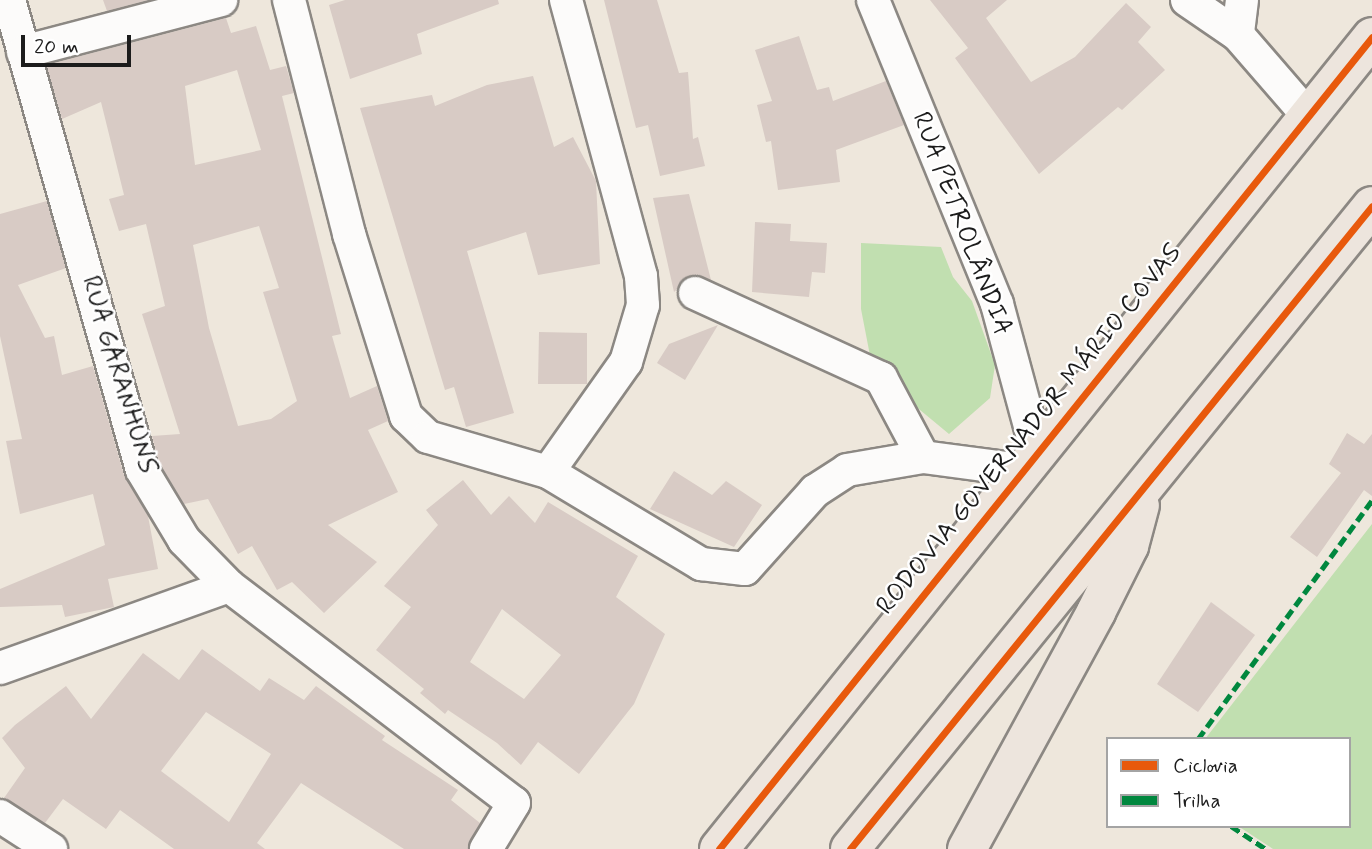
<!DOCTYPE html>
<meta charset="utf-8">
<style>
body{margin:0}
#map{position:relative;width:1372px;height:849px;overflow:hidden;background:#eee7dc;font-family:Mynerve,sans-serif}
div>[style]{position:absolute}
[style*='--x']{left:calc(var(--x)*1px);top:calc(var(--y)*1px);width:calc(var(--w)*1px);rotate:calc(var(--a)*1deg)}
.green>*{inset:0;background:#c1dfb0}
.building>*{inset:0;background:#d8cbc5}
.roads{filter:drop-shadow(2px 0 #8c8883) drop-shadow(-2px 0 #8c8883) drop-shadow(0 2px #8c8883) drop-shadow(0 -2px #8c8883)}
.street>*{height:32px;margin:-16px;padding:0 16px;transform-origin:16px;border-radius:16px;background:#fcfbfa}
.highway>*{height:38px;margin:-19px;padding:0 19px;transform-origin:19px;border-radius:19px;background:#ede5dd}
.quiet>*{height:5px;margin-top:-2.5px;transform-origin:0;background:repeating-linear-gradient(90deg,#00873e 0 10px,transparent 0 15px)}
.cycleway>*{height:7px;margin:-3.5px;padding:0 3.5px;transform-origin:3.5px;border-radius:3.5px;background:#e8590c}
span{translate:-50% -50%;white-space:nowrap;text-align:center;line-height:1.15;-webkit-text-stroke:5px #fff;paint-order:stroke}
.street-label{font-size:26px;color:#1c1c1c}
.legend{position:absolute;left:1106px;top:737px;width:245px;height:91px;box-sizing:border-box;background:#fff;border:2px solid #a4a4a4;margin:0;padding:9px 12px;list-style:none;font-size:21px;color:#1c1c1c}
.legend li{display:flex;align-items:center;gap:14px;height:35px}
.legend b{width:35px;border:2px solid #a4a4a4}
.scale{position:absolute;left:21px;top:35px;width:110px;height:32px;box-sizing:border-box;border:4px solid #1c1c1c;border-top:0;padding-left:9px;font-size:21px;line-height:24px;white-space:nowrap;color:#1c1c1c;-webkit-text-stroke:5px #fff;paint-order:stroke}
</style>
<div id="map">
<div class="green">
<div style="clip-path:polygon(861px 243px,941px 247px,953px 277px,972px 301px,995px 365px,990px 398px,949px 434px,873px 371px,861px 309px)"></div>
<div style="clip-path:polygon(1372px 524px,1372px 849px,1273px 849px,1238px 826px,1349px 826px,1349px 739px,1205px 739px)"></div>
</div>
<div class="building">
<div style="clip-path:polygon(103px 0,149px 0,107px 11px)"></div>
<div style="clip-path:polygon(345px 0,498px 0,499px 4px,417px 34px,422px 54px,350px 79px,329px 5px)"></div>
<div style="clip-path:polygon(604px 0,657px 0,679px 73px,688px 72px,693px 139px,698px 137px,705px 166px,660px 176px,648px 125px,636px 128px)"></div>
<div style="clip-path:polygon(930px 0,1007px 0,986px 18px,1031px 82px,1075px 57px,1126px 3px,1151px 27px,1138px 42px,1165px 70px,1122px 110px,1118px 107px,1039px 174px,955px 58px,968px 48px)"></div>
<div style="clip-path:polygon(evenodd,226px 18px,231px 33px,256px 26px,270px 70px,286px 66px,294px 93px,282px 96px,341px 334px,332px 336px,350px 398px,377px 386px,388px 421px,368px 430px,398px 492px,328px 525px,377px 562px,324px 613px,292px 582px,277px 590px,252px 546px,238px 554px,208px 499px,184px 504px,159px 463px,152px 436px,180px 434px,142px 314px,165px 306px,146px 224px,119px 231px,109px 199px,124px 195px,101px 102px,62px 119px,46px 65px,226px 18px,237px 70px,261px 150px,195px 165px,185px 86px,237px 70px,226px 18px,259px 226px,279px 288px,263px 292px,297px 401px,271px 419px,238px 426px,209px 328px,193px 245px,259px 226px)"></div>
<div style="clip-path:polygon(799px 36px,817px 90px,829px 87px,833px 101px,886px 81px,904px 125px,836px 150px,840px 182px,778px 190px,771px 141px,766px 142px,757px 105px,772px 101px,755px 50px)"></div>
<div style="clip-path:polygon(533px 76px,554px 147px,573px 137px,596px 181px,600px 264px,538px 275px,526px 232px,467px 251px,514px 413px,466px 427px,454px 387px,445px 390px,360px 108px,432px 95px,435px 106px,487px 85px)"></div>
<div style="clip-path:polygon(689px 194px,711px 280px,693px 275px,674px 292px,653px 198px)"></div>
<div style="clip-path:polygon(47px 201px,66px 268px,18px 285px,45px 338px,54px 336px,62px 375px,93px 366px,124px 475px,148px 516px,158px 569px,108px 579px,114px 607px,65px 617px,62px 605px,0 607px,0 589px,105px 545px,93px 494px,20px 514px,6px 441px,22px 439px,0 336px,0 214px)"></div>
<div style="clip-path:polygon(755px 222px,791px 224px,790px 241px,827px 243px,825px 273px,812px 272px,809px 297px,752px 292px)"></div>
<div style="clip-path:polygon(718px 325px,685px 380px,657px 363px,669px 344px)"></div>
<div style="clip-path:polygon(539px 332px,587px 333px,587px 384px,538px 384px)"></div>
<div style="clip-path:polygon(1347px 433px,1364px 444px,1372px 434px,1372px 496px,1364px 490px,1317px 557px,1290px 537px,1341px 473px,1329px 464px)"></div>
<div style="clip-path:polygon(674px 471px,712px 495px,726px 481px,762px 505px,734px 547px,650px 509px)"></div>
<div style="clip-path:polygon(evenodd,463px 480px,491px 515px,509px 496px,535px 523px,548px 502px,638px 556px,616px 597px,665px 634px,634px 704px,579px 774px,538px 742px,521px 765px,497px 743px,448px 710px,445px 714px,420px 693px,424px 689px,376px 650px,411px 607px,384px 586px,438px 525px,426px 510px,463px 480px,502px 609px,561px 655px,524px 699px,470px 662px,502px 609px)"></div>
<div style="clip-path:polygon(1211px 602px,1255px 635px,1198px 712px,1157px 684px)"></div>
<div style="clip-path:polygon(evenodd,202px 649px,260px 691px,269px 678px,304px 700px,316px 686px,385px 736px,382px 740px,458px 790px,451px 800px,480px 823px,468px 849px,404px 849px,301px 783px,257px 843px,265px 849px,174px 849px,120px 810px,106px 829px,63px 799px,45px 823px,4px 798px,25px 768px,2px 738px,15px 725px,66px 686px,91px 719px,143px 653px,179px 680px,202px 649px,206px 712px,271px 754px,229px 822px,161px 771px,206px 712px)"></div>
</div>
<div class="roads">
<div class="street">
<div style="--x:9;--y:0;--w:488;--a:74.2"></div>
<div style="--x:142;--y:470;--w:82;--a:59"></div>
<div style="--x:184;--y:540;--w:64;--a:45.6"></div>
<div style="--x:229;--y:586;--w:358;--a:37.3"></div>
<div style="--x:514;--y:803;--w:54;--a:121.3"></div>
<div style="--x:289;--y:0;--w:242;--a:75.6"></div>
<div style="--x:349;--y:234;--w:191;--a:72.6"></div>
<div style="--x:406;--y:416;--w:30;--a:44"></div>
<div style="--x:428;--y:437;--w:125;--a:16.3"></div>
<div style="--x:548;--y:472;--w:179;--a:31"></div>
<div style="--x:701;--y:564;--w:44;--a:6.5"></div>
<div style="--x:745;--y:569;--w:105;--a:-48.1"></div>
<div style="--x:815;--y:491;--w:38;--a:-33"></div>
<div style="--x:847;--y:470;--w:77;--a:-9.7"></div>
<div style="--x:923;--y:457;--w:100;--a:7.5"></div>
<div style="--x:873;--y:0;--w:328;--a:67.8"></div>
<div style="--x:997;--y:304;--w:153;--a:74.9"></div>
<div style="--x:1187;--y:0;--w:62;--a:34.5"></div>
<div style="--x:1242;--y:0;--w:35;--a:97"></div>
<div style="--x:1238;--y:35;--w:108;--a:49.1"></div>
<div style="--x:23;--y:52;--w:205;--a:-14.7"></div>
<div style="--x:695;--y:293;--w:205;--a:24.6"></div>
<div style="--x:881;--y:378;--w:89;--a:62"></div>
<div style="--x:548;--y:472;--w:135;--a:-54.7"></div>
<div style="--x:626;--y:362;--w:59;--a:-73.4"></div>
<div style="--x:643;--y:305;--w:29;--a:-94"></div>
<div style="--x:641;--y:276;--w:286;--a:-105.2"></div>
<div style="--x:0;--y:668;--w:243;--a:-19.7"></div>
<div style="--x:0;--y:816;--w:61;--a:32.9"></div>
</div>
<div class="highway">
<div style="--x:719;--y:849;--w:1042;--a:-51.19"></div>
<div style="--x:850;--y:849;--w:828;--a:-50.93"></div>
<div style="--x:967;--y:849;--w:270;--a:-61.4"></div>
<div style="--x:1096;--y:612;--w:74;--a:-63.4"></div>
<div style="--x:1129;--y:546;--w:42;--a:-75"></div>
</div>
</div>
<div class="quiet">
<div style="--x:1198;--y:739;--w:296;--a:-53.9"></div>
<div style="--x:1231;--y:826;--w:42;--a:33.3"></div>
</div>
<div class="cycleway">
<div style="--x:719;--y:849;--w:1042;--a:-51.19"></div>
<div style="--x:850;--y:849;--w:828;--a:-50.93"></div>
</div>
<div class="street-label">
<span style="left:961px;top:224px;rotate:69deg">RUA PETROLÂNDIA</span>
<span style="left:118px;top:375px;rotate:73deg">RUA GARANHUNS</span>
<span style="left:1030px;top:430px;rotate:-51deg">RODOVIA GOVERNADOR MÁRIO COVAS</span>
</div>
<ul class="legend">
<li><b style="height:9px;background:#e8590c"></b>Ciclovia</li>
<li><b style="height:9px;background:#00873e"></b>Trilha</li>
</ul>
<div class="scale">20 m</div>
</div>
